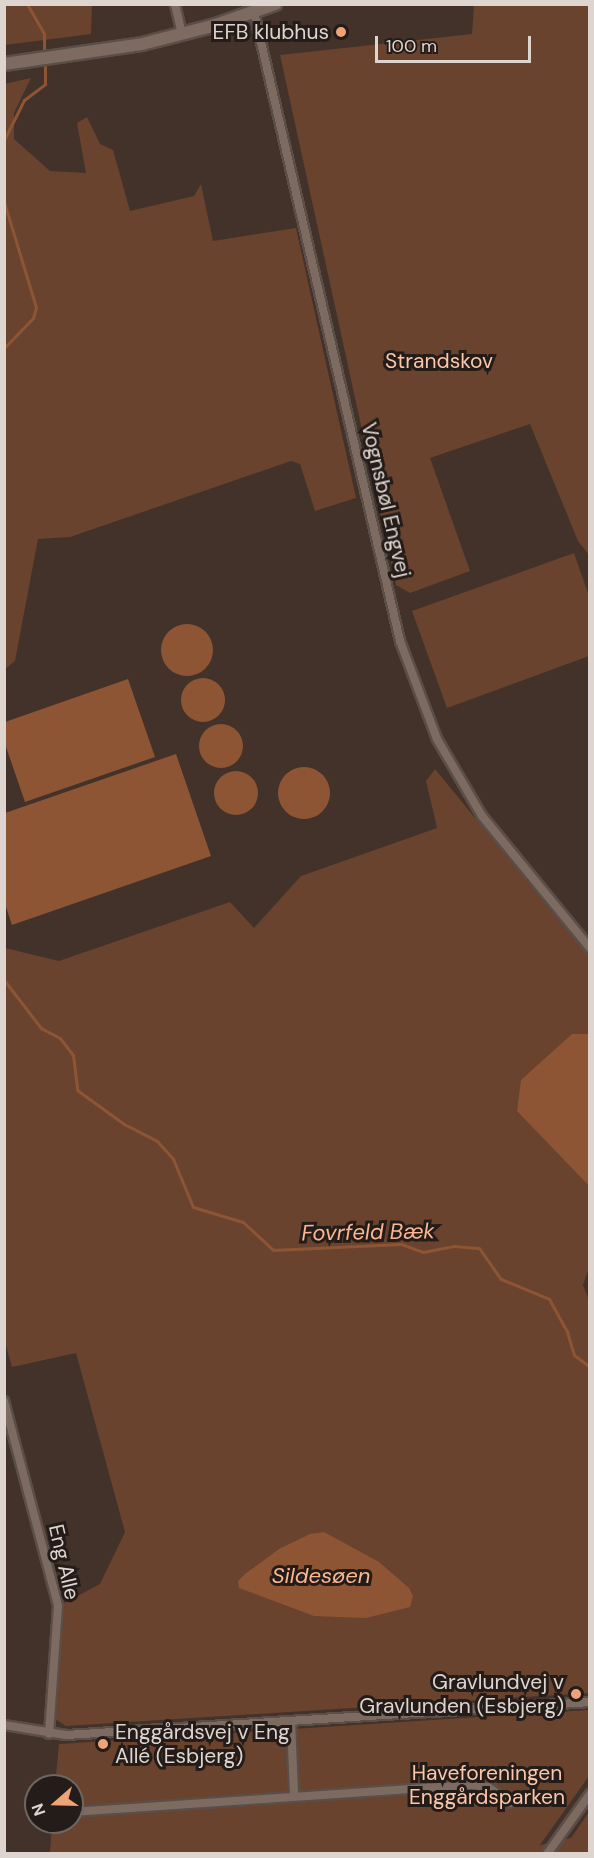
<!DOCTYPE html>
<meta charset="utf-8">
<style>
body{margin:0}
#map{position:relative;width:594px;height:1858px;overflow:hidden;background:#42322a;font-family:"DM Sans",sans-serif}
div>[style]{position:absolute}
[style*='--x']{left:calc(var(--x)*1px);top:calc(var(--y)*1px);width:calc(var(--w)*1px);rotate:calc(var(--a)*1deg)}
.green>*{inset:0;background:#69432e}
.water>*{inset:0;background:#8e5534}
.round{border-radius:50%}
.stream>*{height:3px;margin:-1.5px;padding:0 1.5px;transform-origin:1.5px;border-radius:1.5px;background:#8e5534}
.roads{filter:drop-shadow(2px 0 #5b4e47) drop-shadow(-2px 0 #5b4e47) drop-shadow(0 2px #5b4e47) drop-shadow(0 -2px #5b4e47)}
.street>*{height:8px;margin:-4px;padding:0 4px;transform-origin:4px;border-radius:4px;background:#7d6b62}
.secondary>*{height:12px;margin:-6px;padding:0 6px;transform-origin:6px;border-radius:6px;background:#7d6b62}
.dots>*{width:16px;height:16px;translate:-50% -50%;box-sizing:border-box;border:3px solid #231c18;border-radius:50%}
span{translate:-50% -50%;white-space:nowrap;text-align:center;line-height:1.15;-webkit-text-stroke:6px #231c18;paint-order:stroke}
.poi-label{font-size:21px;color:#dfd5d0}
.right{translate:-100% -50%;text-align:right}
.left{translate:0 -50%;text-align:left}
.park-label{font-size:21px;color:#fbc6aa}
.street-label{font-size:21px;color:#dfd5d0}
.water-label{font-size:22px;color:#fcb691;font-style:italic}
.frame{position:absolute;inset:0;border:6px solid #dfd5d0;pointer-events:none}
.north{position:absolute;left:24px;top:1774px;width:60px;height:60px;box-sizing:border-box;background:#231c18;border:2px solid #6e6662;border-radius:50%;rotate:250deg;font-size:16px;font-weight:700;line-height:24px;text-align:center;color:#dfd5d0}
.north::after{content:'';display:block;margin:auto;width:21px;height:27px;background:#f0a278;clip-path:polygon(50% 0,100% 100%,50% 72%,0 100%)}
.scale{position:absolute;left:375px;top:36px;width:156px;height:27px;box-sizing:border-box;border:3px solid #dfd5d0;border-top:0;padding-left:8px;font-size:18px;line-height:21px;white-space:nowrap;color:#dfd5d0;-webkit-text-stroke:4px #231c18;paint-order:stroke}
</style>
<div id="map">
<div class="green">
<div style="clip-path:polygon(4px 5px,92px 5px,91px 34px,5px 45px)"></div>
<div style="clip-path:polygon(474px 5px,589px 5px,589px 555px,578px 541px,530px 424px,430px 458px,470px 571px,410px 593px,396px 585px,280px 55px,472px 34px)"></div>
<div style="clip-path:polygon(31px 78px,14px 113px,14px 139px,50px 171px,86px 173px,77px 123px,87px 117px,100px 144px,113px 150px,130px 211px,194px 196px,201px 184px,213px 241px,296px 228px,356px 498px,315px 511px,300px 464px,291px 461px,70px 537px,38px 539px,15px 661px,5px 669px,4px 84px)"></div>
<div style="clip-path:polygon(574px 553px,589px 596px,589px 656px,447px 708px,412px 611px)"></div>
<div style="clip-path:polygon(435px 769px,574px 939px,589px 953px,589px 1034px,572px 1034px,517px 1110px,589px 1186px,589px 1268px,583px 1285px,590px 1303px,589px 1693px,66px 1726px,55px 1719px,64px 1603px,100px 1584px,125px 1532px,76px 1353px,12px 1367px,5px 1342px,5px 948px,59px 961px,230px 902px,254px 928px,301px 876px,437px 828px,426px 781px)"></div>
<div style="clip-path:polygon(589px 1710px,589px 1776px,540px 1845px,571px 1838px,589px 1812px,589px 1853px,50px 1854px,52px 1822px,72px 1822px,72px 1786px,55px 1786px,59px 1744px)"></div>
</div>
<div class="water">
<div class="round" style="left:161px;top:624px;width:52px;height:52px"></div>
<div class="round" style="left:181px;top:678px;width:44px;height:44px"></div>
<div style="clip-path:polygon(128px 679px,155px 757px,25px 802px,5px 744px,5px 722px)"></div>
<div class="round" style="left:199px;top:724px;width:44px;height:44px"></div>
<div style="clip-path:polygon(176px 754px,211px 856px,12px 925px,5px 904px,5px 813px)"></div>
<div class="round" style="left:278px;top:767px;width:52px;height:52px"></div>
<div class="round" style="left:214px;top:771px;width:44px;height:44px"></div>
<div style="clip-path:polygon(572px 1034px,589px 1034px,589px 1186px,517px 1111px,521px 1080px)"></div>
<div style="clip-path:polygon(324px 1532px,379px 1562px,409px 1588px,413px 1596px,410px 1607px,366px 1618px,314px 1616px,239px 1588px,238px 1581px,245px 1574px,279px 1549px,310px 1534px)"></div>
</div>
<div class="stream">
<div style="--x:27;--y:4;--w:34;--a:60"></div>
<div style="--x:44;--y:34;--w:21;--a:90"></div>
<div style="--x:4;--y:140;--w:45;--a:-63.4"></div>
<div style="--x:24;--y:100;--w:26;--a:-37"></div>
<div style="--x:45;--y:84;--w:23;--a:-90"></div>
<div style="--x:4;--y:202;--w:110;--a:73.1"></div>
<div style="--x:36;--y:307;--w:11;--a:105"></div>
<div style="--x:33;--y:318;--w:42;--a:134"></div>
<div style="--x:4;--y:541;--w:24;--a:90"></div>
<div style="--x:4;--y:980;--w:61;--a:52.4"></div>
<div style="--x:41;--y:1028;--w:21;--a:28"></div>
<div style="--x:60;--y:1038;--w:21;--a:53"></div>
<div style="--x:73;--y:1055;--w:35;--a:83"></div>
<div style="--x:77;--y:1090;--w:58;--a:35.9"></div>
<div style="--x:124;--y:1124;--w:37;--a:27"></div>
<div style="--x:157;--y:1141;--w:24;--a:48"></div>
<div style="--x:173;--y:1159;--w:52;--a:67.4"></div>
<div style="--x:193;--y:1207;--w:52;--a:16.7"></div>
<div style="--x:243;--y:1222;--w:41;--a:43"></div>
<div style="--x:273;--y:1250;--w:128;--a:-2.7"></div>
<div style="--x:401;--y:1244;--w:23;--a:20"></div>
<div style="--x:423;--y:1252;--w:32;--a:-11"></div>
<div style="--x:454;--y:1246;--w:25;--a:5"></div>
<div style="--x:479;--y:1248;--w:38;--a:55"></div>
<div style="--x:501;--y:1279;--w:52;--a:22.6"></div>
<div style="--x:549;--y:1299;--w:38;--a:61"></div>
<div style="--x:567;--y:1332;--w:24;--a:73"></div>
<div style="--x:574;--y:1355;--w:20;--a:37"></div>
</div>
<div class="roads">
<div class="street">
<div style="--x:175;--y:4;--w:31;--a:77"></div>
<div style="--x:254;--y:12;--w:646;--a:76.93"></div>
<div style="--x:400;--y:641;--w:105;--a:69.3"></div>
<div style="--x:437;--y:739;--w:89;--a:59.7"></div>
<div style="--x:482;--y:816;--w:171;--a:50.7"></div>
<div style="--x:4;--y:1401;--w:212;--a:75.2"></div>
<div style="--x:58;--y:1606;--w:128;--a:94"></div>
<div style="--x:291;--y:1722;--w:73;--a:87.6"></div>
<div style="--x:4;--y:1725;--w:63;--a:9.2"></div>
<div style="--x:66;--y:1735;--w:525;--a:-3.6"></div>
<div style="--x:72;--y:1812;--w:402;--a:-3.9"></div>
<div style="--x:473;--y:1785;--w:15;--a:8"></div>
<div style="--x:488;--y:1787;--w:27;--a:36"></div>
<div style="--x:547;--y:1854;--w:74;--a:-54.4"></div>
</div>
<div class="secondary">
<div style="--x:4;--y:64;--w:139;--a:-8.2"></div>
<div style="--x:142;--y:44;--w:76;--a:-14.4"></div>
<div style="--x:216;--y:25;--w:63;--a:-19.6"></div>
</div>
</div>
<div class="dots">
<div style="left:341px;top:32px;background:#f0a278"></div>
<div style="left:576px;top:1694px;background:#f0a278"></div>
<div style="left:103px;top:1744px;background:#f0a278"></div>
</div>
<div class="poi-label">
<span class="right" style="left:329px;top:32px">EFB klubhus</span>
<span class="right" style="left:564px;top:1694px">Gravlundvej v<br>Gravlunden (Esbjerg)</span>
<span class="left" style="left:115px;top:1744px">Enggårdsvej v Eng<br>Allé (Esbjerg)</span>
</div>
<div class="park-label">
<span style="left:439px;top:361px">Strandskov</span>
<span style="left:487px;top:1785px">Haveforeningen<br>Enggårdsparken</span>
</div>
<div class="street-label">
<span style="left:386px;top:500px;rotate:77deg">Vognsbøl Engvej</span>
<span style="left:64px;top:1562px;rotate:77deg">Eng Alle</span>
</div>
<div class="water-label">
<span style="left:368px;top:1232px;rotate:-1deg">Fovrfeld Bæk</span>
<span style="left:321px;top:1576px">Sildesøen</span>
</div>
<div class="frame"></div>
<div class="north">N</div>
<div class="scale">100 m</div>
</div>
